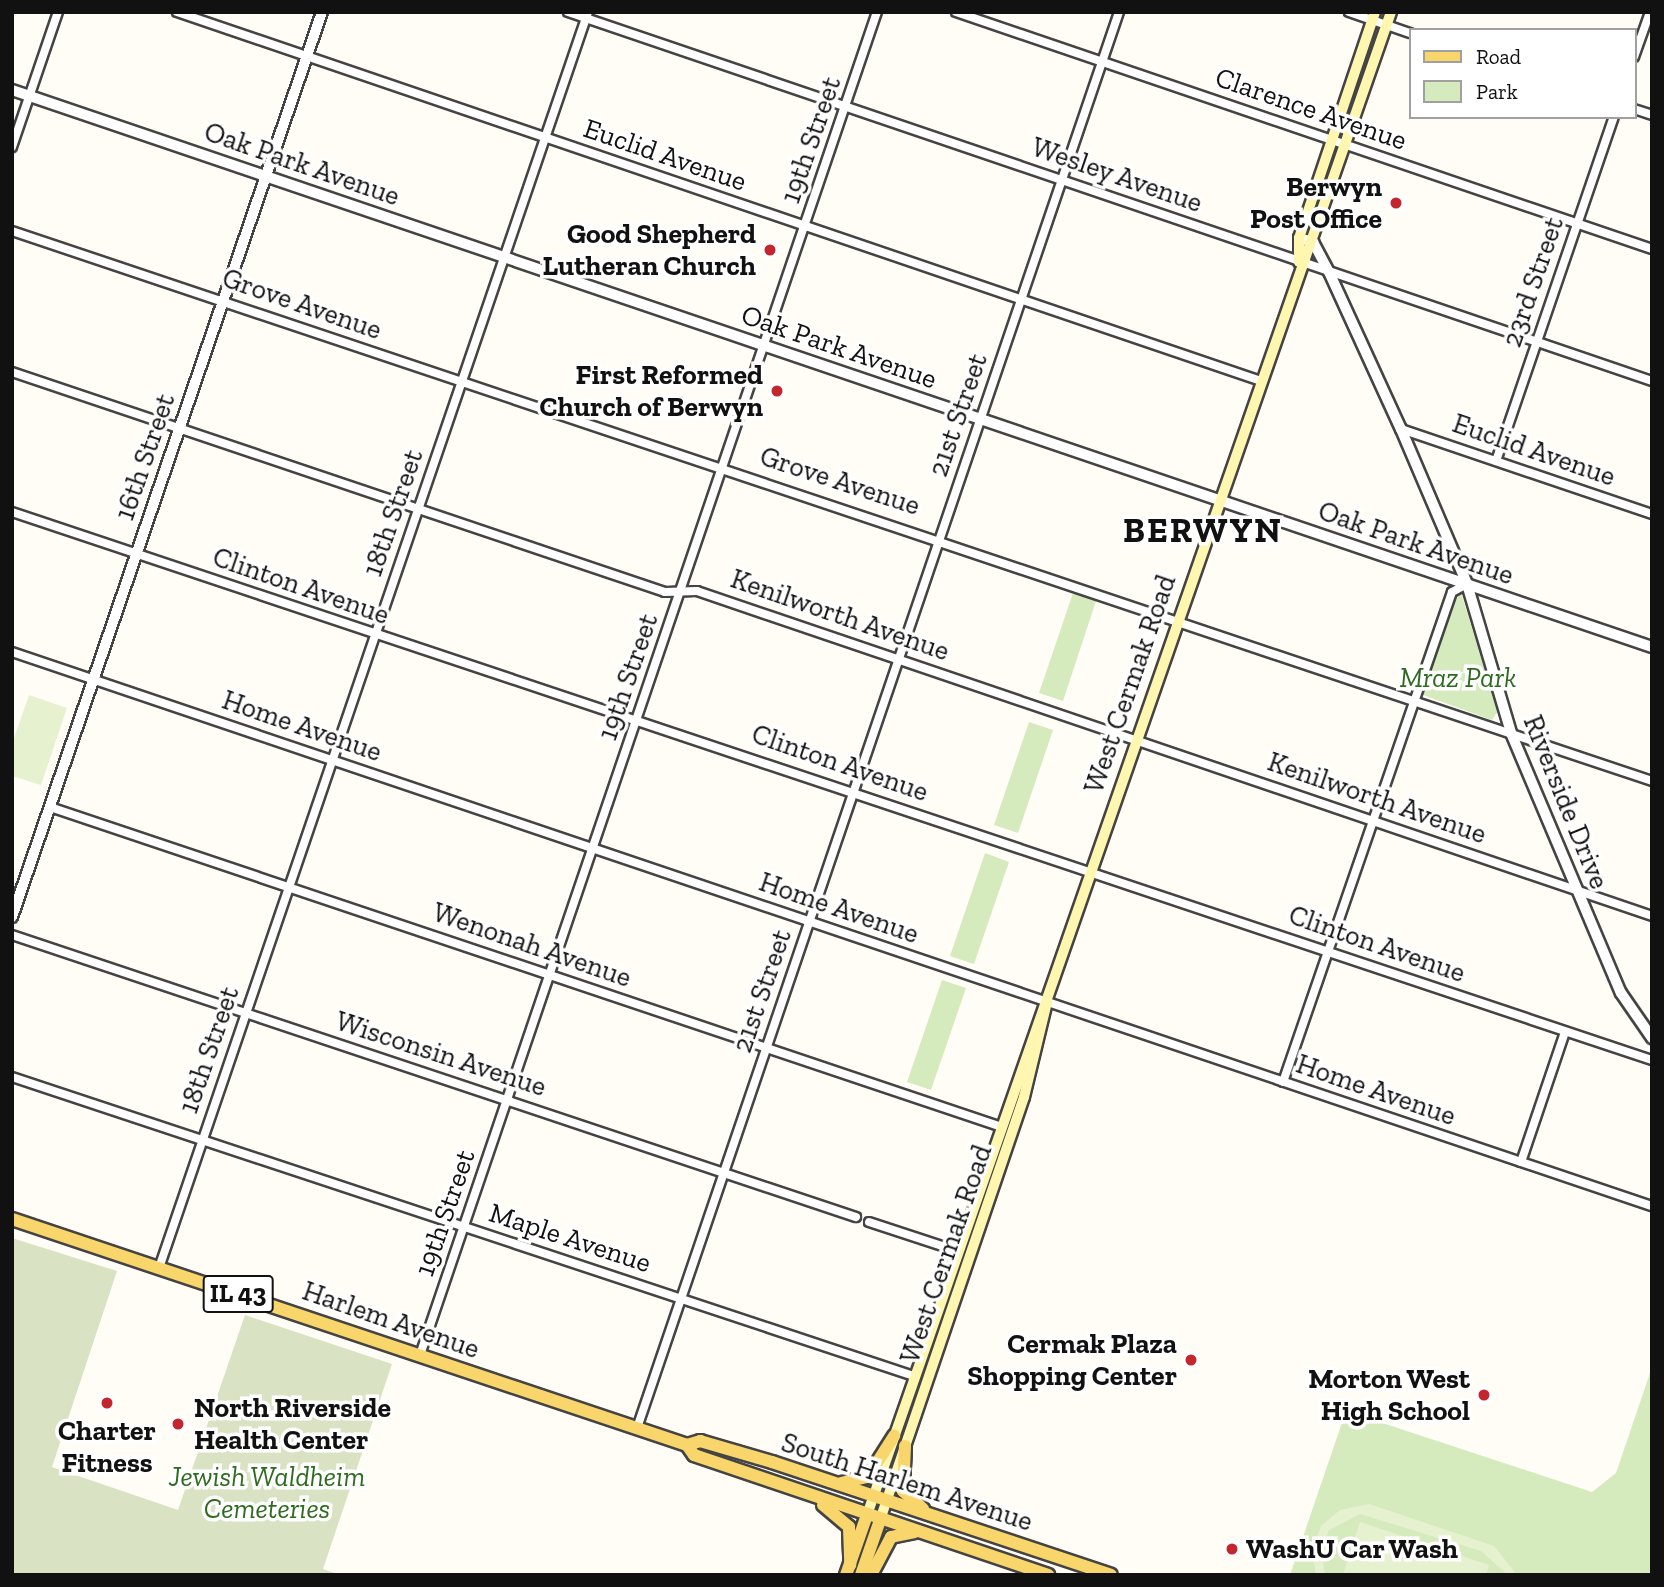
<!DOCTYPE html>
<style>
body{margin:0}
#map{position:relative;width:1664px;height:1587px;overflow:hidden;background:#fffdf5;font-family:"Zilla Slab",serif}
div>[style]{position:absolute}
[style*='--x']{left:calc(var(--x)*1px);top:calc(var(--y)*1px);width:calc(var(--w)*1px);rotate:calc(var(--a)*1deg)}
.green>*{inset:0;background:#d5ebbd}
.cemetery>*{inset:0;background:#d9e3c4}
.pitch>*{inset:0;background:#e6f2cf}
.roads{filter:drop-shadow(2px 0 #444) drop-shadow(-2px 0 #444) drop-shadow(0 2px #444) drop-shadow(0 -2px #444)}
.minor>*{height:8px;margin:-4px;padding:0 4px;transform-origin:4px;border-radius:4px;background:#fff}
.tertiary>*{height:10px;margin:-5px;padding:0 5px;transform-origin:5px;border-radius:5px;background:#fff}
.secondary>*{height:10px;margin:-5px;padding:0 5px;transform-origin:5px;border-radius:5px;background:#fff6b0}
.primary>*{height:12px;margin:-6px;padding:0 6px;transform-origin:6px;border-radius:6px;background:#f9d66b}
.dots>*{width:19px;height:19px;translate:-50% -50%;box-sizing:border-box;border:4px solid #fff;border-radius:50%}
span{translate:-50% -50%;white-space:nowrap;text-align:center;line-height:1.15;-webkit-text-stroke:7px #fff;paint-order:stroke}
.shield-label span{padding:2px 5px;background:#fff;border:2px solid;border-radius:5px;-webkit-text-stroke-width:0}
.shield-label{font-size:26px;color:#111;font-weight:700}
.street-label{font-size:28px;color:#111}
.poi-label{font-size:28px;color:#111;font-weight:700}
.right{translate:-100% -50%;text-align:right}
.left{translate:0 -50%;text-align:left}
.park-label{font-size:28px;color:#2f6b1f;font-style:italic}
.district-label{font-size:35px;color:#111;font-weight:700;letter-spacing:2px}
.frame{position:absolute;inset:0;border:14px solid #111;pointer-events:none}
.legend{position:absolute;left:1409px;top:28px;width:228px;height:91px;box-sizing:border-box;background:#fff;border:2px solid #a0a0a0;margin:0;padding:9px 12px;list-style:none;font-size:21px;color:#111}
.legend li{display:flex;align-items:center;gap:14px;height:35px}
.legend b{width:35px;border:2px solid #a0a0a0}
</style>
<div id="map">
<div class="green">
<div style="clip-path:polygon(1074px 590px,1097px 598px,1063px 701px,1039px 693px)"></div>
<div style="clip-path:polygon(1461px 593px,1498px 711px,1492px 720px,1423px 695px,1452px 605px)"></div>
<div style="clip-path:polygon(1029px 722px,1053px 730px,1018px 833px,994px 825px)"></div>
<div style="clip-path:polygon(985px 853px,1009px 862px,974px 964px,950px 956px)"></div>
<div style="clip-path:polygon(942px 980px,966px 988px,931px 1090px,907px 1082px)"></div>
<div style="clip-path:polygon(1652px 1367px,1652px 1575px,1290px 1575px,1346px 1411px,1592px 1492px,1616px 1473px)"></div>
</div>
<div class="cemetery">
<div style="clip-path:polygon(12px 1238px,117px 1271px,52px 1467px,178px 1510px,245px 1315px,392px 1364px,323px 1569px,340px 1575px,12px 1575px)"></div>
</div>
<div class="pitch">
<div style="clip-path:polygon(29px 695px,67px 708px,41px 785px,12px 776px,12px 744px)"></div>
<div style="clip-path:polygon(1369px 1504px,1494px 1546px,1517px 1575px,1508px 1575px,1481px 1551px,1360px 1514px,1329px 1530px,1321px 1550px,1325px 1575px,1316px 1575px,1312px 1550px,1321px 1526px,1340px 1510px)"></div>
<div style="clip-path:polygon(1360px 1522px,1489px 1565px,1486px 1575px,1343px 1575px)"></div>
</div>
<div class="roads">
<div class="minor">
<div style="--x:177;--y:12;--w:1142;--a:18.8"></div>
<div style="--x:568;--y:12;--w:1145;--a:18.8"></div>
<div style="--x:956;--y:12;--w:735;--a:18.8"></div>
<div style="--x:1349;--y:12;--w:65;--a:19"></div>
<div style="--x:1634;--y:57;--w:48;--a:-70.4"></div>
<div style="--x:1634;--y:109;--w:19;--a:18"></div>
<div style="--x:12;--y:147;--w:143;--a:-71.2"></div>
<div style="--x:12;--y:231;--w:1730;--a:18.54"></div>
<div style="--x:12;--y:372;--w:689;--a:18.62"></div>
<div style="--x:665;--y:592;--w:32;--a:-2"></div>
<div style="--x:697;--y:591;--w:1009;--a:18.79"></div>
<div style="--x:1401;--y:429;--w:265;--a:18.7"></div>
<div style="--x:1496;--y:461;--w:364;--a:-71.1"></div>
<div style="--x:12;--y:512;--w:1729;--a:18.48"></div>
<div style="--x:12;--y:652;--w:1731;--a:18.67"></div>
<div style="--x:50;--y:807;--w:1001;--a:18.58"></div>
<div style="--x:12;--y:935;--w:890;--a:18.48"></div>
<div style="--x:12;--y:1077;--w:950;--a:18.34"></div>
<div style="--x:1283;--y:1082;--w:518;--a:-70.97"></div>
<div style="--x:1452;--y:592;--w:17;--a:-28"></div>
<div style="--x:1521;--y:1162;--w:137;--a:-71.3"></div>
<div style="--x:869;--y:1222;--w:93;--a:18.2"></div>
<div style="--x:159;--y:1268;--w:1327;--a:-71.14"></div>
<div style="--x:420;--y:1355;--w:1419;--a:-71.21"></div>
<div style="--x:637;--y:1428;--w:1496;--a:-71.2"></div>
</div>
<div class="tertiary">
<div style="--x:12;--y:90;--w:1732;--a:18.76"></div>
<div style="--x:1299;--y:238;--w:15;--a:16"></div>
<div style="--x:1313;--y:242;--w:34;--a:62"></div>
<div style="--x:1329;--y:272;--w:173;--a:65.4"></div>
<div style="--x:1401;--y:429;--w:168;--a:66.9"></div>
<div style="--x:1467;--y:584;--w:155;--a:73.5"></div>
<div style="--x:1511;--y:733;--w:282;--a:67.1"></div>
<div style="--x:1621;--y:993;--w:55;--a:55.4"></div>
<div style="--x:12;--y:917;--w:957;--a:-71.09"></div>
</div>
<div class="secondary">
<div style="--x:1299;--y:262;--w:24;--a:-90"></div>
<div style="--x:1299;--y:238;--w:238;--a:-71.4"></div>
<div style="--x:867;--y:1515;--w:1592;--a:-70.78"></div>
<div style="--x:880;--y:1520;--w:447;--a:-71.2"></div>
<div style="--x:1024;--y:1097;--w:98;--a:-76.4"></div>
</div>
<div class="primary">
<div style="--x:12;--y:1219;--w:712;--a:18.51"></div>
<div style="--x:687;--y:1445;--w:14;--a:-17"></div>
<div style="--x:700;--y:1441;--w:75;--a:16.3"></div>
<div style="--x:772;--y:1462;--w:357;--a:18.4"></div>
<div style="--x:687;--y:1445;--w:12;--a:55"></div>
<div style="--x:694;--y:1455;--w:374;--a:18.7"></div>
<div style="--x:905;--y:1446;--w:45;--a:92.5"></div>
<div style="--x:903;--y:1491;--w:27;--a:42"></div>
<div style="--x:841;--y:1483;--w:28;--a:-13"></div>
<div style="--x:868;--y:1477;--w:49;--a:-57.6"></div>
<div style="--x:823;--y:1505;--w:34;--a:40"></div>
<div style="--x:849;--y:1527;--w:38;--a:88"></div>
<div style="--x:846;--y:1575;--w:64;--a:-70.7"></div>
<div style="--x:861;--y:1575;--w:58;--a:-70.9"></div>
<div style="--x:871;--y:1575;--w:43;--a:-62.2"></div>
<div style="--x:891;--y:1537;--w:24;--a:-12"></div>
</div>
</div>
<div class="dots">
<div style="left:1396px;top:203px;background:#c4262e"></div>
<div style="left:770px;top:250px;background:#c4262e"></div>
<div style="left:777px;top:391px;background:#c4262e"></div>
<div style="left:1191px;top:1360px;background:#c4262e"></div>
<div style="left:1484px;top:1395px;background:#c4262e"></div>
<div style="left:107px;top:1403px;background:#c4262e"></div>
<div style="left:178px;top:1424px;background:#c4262e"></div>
<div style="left:1232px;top:1549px;background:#c4262e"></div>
</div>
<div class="shield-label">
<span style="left:238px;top:1294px">IL 43</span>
</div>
<div class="street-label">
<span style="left:1311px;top:109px;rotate:19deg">Clarence Avenue</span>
<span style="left:811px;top:140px;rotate:-71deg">19th Street</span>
<span style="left:665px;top:155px;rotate:19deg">Euclid Avenue</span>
<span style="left:302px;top:164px;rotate:19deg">Oak Park Avenue</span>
<span style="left:1117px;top:175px;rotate:19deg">Wesley Avenue</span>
<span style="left:1533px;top:282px;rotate:-71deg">23rd Street</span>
<span style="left:302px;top:304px;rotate:19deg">Grove Avenue</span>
<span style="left:839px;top:347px;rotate:19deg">Oak Park Avenue</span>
<span style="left:958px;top:415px;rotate:-71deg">21st Street</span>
<span style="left:1534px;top:450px;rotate:19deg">Euclid Avenue</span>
<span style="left:145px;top:457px;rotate:-71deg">16th Street</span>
<span style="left:840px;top:481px;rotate:18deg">Grove Avenue</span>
<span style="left:393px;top:513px;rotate:-71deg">18th Street</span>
<span style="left:1416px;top:543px;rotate:19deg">Oak Park Avenue</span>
<span style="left:301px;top:586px;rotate:19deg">Clinton Avenue</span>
<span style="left:840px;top:615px;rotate:19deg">Kenilworth Avenue</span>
<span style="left:628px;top:677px;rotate:-71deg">19th Street</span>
<span style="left:1130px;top:684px;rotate:-71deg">West Cermak Road</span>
<span style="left:302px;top:726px;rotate:19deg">Home Avenue</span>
<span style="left:840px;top:763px;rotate:19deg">Clinton Avenue</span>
<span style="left:1377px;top:798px;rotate:19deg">Kenilworth Avenue</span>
<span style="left:1566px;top:802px;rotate:68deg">Riverside Drive</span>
<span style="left:839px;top:908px;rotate:19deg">Home Avenue</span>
<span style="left:1377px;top:944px;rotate:19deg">Clinton Avenue</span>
<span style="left:532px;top:945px;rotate:19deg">Wenonah Avenue</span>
<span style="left:762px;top:991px;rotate:-71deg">21st Street</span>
<span style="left:209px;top:1050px;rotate:-71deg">18th Street</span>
<span style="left:441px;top:1054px;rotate:18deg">Wisconsin Avenue</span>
<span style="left:1376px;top:1090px;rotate:19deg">Home Avenue</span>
<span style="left:445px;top:1213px;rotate:-71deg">19th Street</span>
<span style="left:570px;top:1238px;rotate:18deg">Maple Avenue</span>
<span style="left:946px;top:1254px;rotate:-71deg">West Cermak Road</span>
<span style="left:391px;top:1320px;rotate:19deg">Harlem Avenue</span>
<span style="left:907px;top:1482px;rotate:18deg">South Harlem Avenue</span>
</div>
<div class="poi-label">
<span class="right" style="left:1382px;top:203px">Berwyn<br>Post Office</span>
<span class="right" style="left:756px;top:250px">Good Shepherd<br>Lutheran Church</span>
<span class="right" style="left:763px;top:391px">First Reformed<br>Church of Berwyn</span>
<span class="right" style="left:1177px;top:1360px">Cermak Plaza<br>Shopping Center</span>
<span class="right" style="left:1470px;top:1395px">Morton West<br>High School</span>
<span class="left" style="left:194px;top:1424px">North Riverside<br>Health Center</span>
<span style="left:107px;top:1447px">Charter<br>Fitness</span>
<span class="left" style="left:1246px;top:1549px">WashU Car Wash</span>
</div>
<div class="park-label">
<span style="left:1458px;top:678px">Mraz Park</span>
<span style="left:267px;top:1493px">Jewish Waldheim<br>Cemeteries</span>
</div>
<div class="district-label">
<span style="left:1203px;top:530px">BERWYN</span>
</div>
<div class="frame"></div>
<ul class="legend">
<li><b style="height:9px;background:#f9d66b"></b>Road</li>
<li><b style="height:19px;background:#d5ebbd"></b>Park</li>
</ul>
</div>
